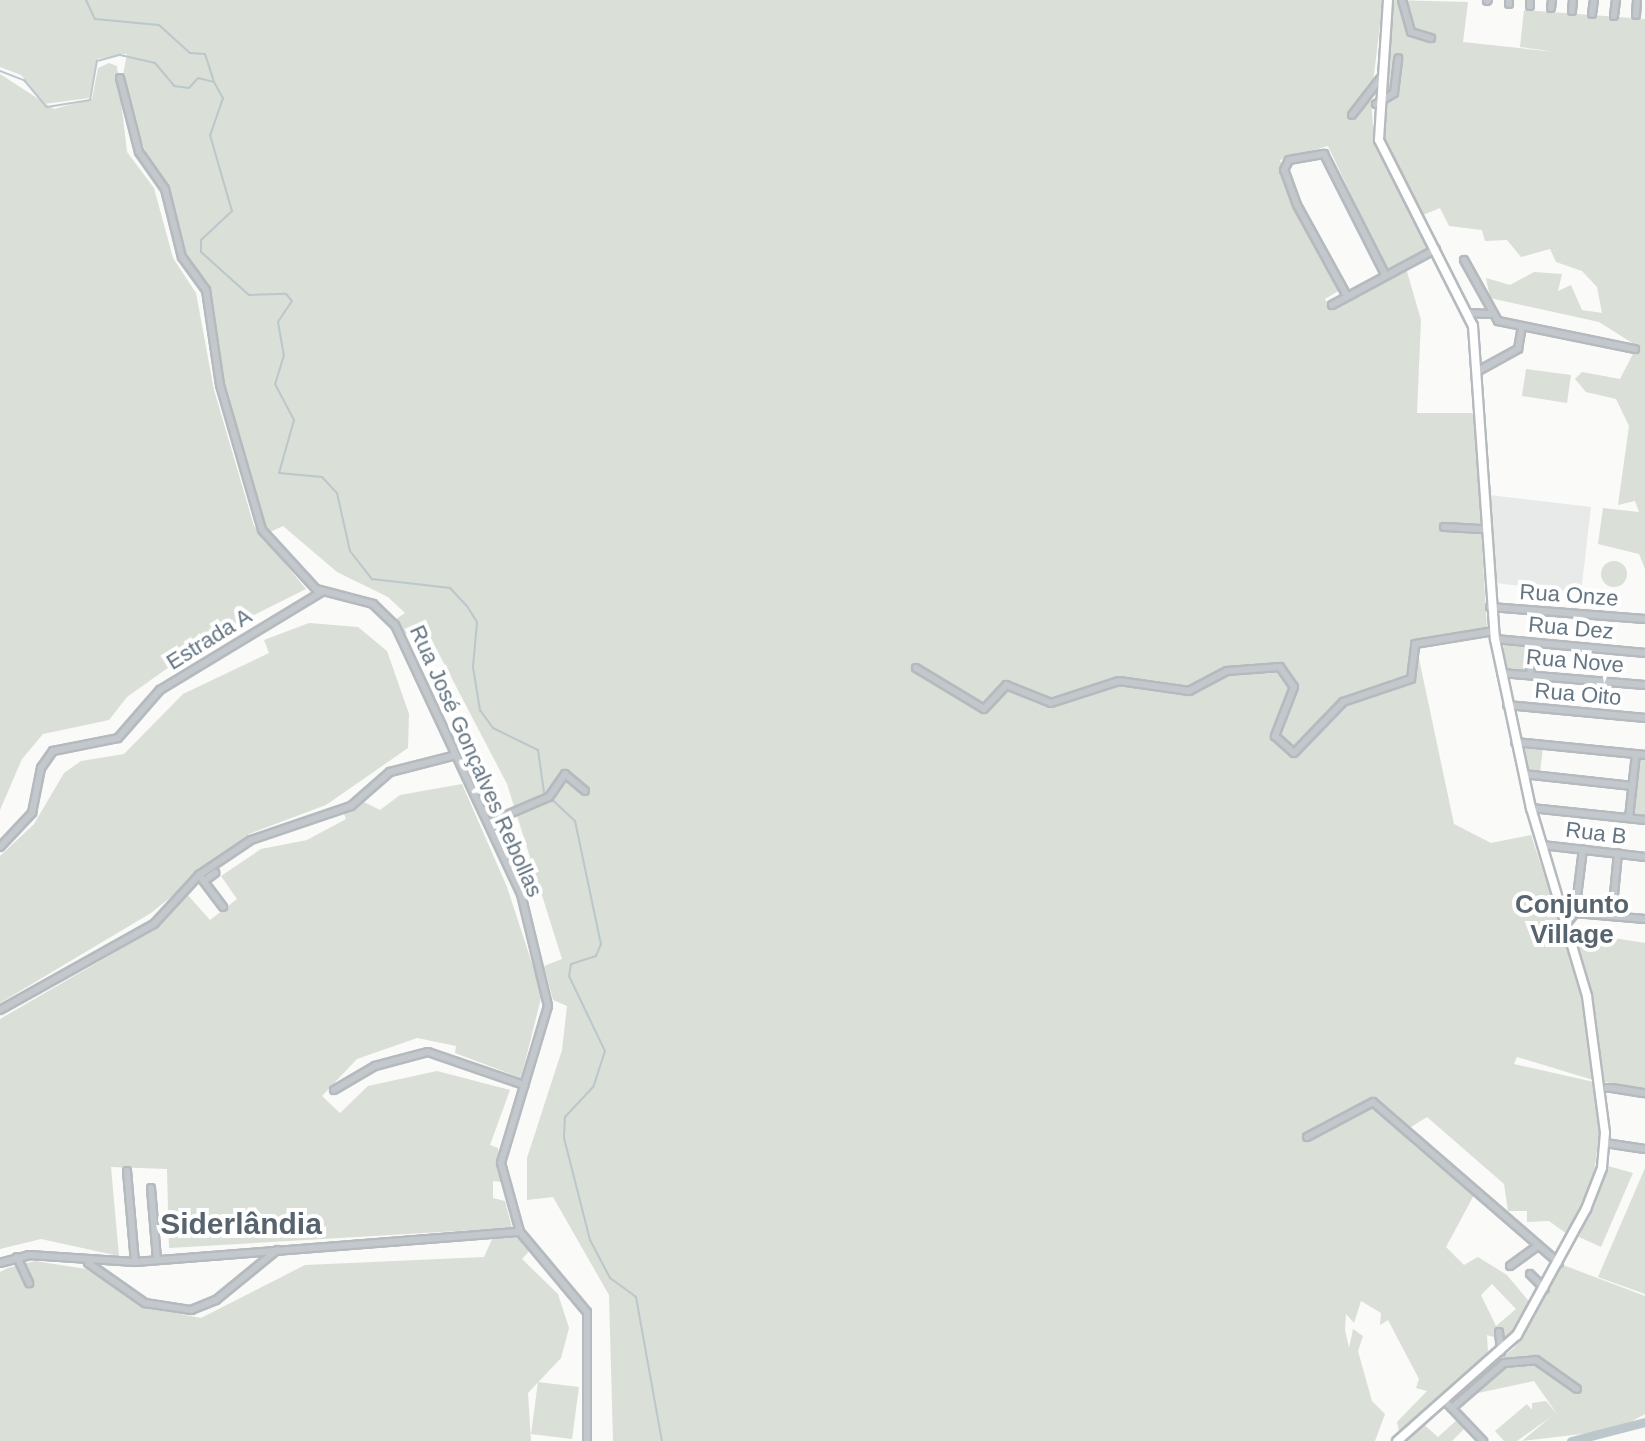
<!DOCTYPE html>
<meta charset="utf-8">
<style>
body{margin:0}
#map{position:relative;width:1645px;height:1441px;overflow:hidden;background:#fafaf8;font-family:Helvetica,sans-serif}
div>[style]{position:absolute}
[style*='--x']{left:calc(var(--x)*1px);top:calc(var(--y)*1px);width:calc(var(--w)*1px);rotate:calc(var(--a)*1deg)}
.built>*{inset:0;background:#e8e9e9}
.green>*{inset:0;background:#dadfd7}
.round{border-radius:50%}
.stream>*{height:2px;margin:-1px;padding:0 1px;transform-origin:1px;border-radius:1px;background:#bbc7cb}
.river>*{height:9px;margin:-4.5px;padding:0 4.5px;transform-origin:4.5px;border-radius:4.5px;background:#bbc7cb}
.roads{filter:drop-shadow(2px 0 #b5babe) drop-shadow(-2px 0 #b5babe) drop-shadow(0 2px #b5babe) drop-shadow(0 -2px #b5babe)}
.minor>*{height:6px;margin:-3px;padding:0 3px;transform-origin:3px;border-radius:3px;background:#c3c8cc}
.major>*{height:8px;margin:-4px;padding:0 4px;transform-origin:4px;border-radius:4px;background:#fff}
span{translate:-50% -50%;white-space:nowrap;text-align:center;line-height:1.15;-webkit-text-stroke:8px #fff;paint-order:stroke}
.street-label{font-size:22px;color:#657683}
.quarter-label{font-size:26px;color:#57646e;font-weight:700}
.district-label{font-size:30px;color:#57646e;font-weight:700}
</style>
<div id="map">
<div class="built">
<div style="clip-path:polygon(1489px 495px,1591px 507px,1581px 593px,1495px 583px)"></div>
</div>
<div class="green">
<div style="clip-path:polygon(evenodd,0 0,1383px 0,1371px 99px,1374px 140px,1431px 249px,1387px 271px,1328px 146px,1280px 160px,1301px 220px,1340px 290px,1325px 299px,1331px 310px,1406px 268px,1421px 320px,1417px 413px,1474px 413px,1487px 630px,1416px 640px,1418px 654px,1454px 824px,1491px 843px,1531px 835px,1579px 980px,1593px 1080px,1517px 1057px,1514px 1064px,1594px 1082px,1600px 1125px,1594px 1175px,1567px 1234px,1549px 1221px,1527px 1222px,1527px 1211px,1508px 1211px,1504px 1184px,1427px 1117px,1411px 1127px,1411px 1143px,1474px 1195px,1446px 1247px,1464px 1265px,1478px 1257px,1507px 1275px,1531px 1304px,1507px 1341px,1487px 1335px,1488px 1354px,1399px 1431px,1397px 1422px,1427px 1391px,1416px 1388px,1419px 1379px,1388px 1320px,1380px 1325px,1381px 1313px,1361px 1301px,1354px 1323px,1346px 1314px,1345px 1330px,1349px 1348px,1353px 1329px,1363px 1336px,1358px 1351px,1372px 1401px,1385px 1414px,1375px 1441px,613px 1441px,609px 1295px,553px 1197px,527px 1200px,527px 1158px,562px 1050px,567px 1006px,553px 1000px,544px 966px,562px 959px,507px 784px,425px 627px,404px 635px,396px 619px,405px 613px,388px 597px,337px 572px,283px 526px,266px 534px,221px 386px,207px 289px,184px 256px,121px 85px,127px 54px,97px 59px,89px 98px,44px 104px,21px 75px,0 67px,0 0,1492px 1284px,1516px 1309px,1496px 1326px,1481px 1295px,1492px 1284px)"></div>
<div style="clip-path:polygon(1391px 0,1468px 2px,1463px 42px,1555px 52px,1520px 47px,1524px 10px,1645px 19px,1645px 569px,1639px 554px,1598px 544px,1603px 508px,1639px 512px,1635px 501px,1618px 505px,1629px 426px,1616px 399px,1586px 392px,1575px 379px,1582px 372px,1620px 379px,1637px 346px,1599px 322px,1490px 298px,1486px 278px,1510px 285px,1534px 272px,1562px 274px,1558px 291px,1571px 285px,1582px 310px,1602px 313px,1597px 287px,1582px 271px,1556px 262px,1550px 249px,1521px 257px,1507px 240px,1485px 241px,1482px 230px,1449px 226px,1440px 208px,1423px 215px,1383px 138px)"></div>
<div style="clip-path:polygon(109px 63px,117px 66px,127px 152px,154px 188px,173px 258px,196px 293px,214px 390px,254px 526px,306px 589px,214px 635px,127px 697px,109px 720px,43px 734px,22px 759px,0 810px,0 74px,54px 109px,92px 99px,98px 68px)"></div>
<div style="clip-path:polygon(1526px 369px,1571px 375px,1567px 403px,1522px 396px)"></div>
<div class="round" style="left:1601px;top:561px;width:26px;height:26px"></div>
<div style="clip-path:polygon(309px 623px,358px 627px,387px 651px,409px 714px,408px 748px,326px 805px,249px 834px,151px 913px,0 1003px,0 856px,34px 824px,64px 773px,81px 761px,124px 754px,183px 694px,269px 653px,264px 640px)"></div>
<div style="clip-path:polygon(1503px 642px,1531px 645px,1529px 673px,1506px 669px)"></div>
<div style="clip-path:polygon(1522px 745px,1543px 748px,1540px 772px,1528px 771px)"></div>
<div style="clip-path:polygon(1637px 756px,1645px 757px,1645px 818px,1631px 816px)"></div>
<div style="clip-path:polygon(462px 784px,507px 887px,542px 994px,521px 1078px,455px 1053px,456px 1046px,417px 1038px,357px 1059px,322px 1096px,340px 1113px,368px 1086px,437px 1071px,510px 1090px,490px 1145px,498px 1148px,502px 1182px,493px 1181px,493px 1198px,505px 1201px,512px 1228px,169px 1248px,167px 1169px,111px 1167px,119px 1256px,41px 1239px,0 1249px,0 1019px,150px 932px,186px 893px,210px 920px,237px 899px,221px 876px,261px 849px,307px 840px,346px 819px,343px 811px,362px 801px,380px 810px,400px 795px)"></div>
<div style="clip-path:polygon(1576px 932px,1645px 943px,1645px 1088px,1604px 1082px)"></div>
<div style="clip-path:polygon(1608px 1166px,1633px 1173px,1601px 1247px,1579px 1237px)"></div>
<div style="clip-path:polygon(1645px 1168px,1645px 1294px,1598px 1277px)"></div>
<div style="clip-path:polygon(519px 1235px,531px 1249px,522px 1259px,558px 1294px,569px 1328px,561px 1358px,528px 1393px,531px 1441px,0 1441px,0 1272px,8px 1268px,35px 1261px,86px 1269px,148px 1308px,201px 1318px,305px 1265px,484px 1257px,493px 1237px)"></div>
<div style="clip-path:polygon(1563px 1265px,1645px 1296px,1645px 1414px,1616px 1430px,1522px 1441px,1552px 1416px,1517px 1441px,1504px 1441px,1495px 1431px,1527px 1404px,1532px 1410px,1532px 1403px,1546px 1401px,1557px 1414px,1534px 1381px,1450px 1399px,1514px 1348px)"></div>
<div style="clip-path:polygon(538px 1382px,579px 1387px,572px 1439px,531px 1434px)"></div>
<div style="clip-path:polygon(1458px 1419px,1466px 1427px,1452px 1441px,1403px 1441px,1422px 1423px,1438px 1437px)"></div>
</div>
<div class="stream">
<div style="--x:86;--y:0;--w:21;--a:65"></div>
<div style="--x:95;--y:19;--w:64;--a:5.4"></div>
<div style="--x:159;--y:25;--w:42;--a:42.1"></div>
<div style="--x:190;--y:53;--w:15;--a:4"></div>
<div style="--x:205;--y:54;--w:28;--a:72"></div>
<div style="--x:0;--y:71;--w:26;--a:21"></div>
<div style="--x:24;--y:80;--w:35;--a:50"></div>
<div style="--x:47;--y:107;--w:44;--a:-9.2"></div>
<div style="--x:90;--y:100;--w:40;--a:-80"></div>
<div style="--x:97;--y:61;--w:24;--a:-15"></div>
<div style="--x:120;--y:55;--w:36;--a:13"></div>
<div style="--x:155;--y:63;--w:30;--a:50"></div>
<div style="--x:174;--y:86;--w:15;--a:8"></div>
<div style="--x:189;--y:88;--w:13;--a:-48"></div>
<div style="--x:198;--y:78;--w:16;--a:14"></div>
<div style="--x:214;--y:82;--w:18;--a:61"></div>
<div style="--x:223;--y:98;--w:39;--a:109"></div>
<div style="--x:210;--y:135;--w:79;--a:73.9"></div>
<div style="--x:232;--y:211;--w:42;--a:136.9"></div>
<div style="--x:201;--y:240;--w:12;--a:90"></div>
<div style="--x:201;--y:252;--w:64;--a:41.9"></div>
<div style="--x:249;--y:295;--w:37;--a:-2"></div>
<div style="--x:286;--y:294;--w:9;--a:49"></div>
<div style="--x:292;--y:301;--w:25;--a:124"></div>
<div style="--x:278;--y:322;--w:34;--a:80"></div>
<div style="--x:284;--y:355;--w:30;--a:107"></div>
<div style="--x:275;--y:384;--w:41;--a:62.2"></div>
<div style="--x:294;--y:420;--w:55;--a:105.8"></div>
<div style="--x:279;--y:473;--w:43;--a:5.3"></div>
<div style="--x:322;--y:477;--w:22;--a:47"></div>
<div style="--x:337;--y:493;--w:59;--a:77.4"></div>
<div style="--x:350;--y:551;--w:36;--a:52"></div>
<div style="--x:372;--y:579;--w:79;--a:6.6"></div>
<div style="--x:450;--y:588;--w:25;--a:47"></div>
<div style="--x:467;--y:606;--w:19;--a:58"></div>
<div style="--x:477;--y:622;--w:45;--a:95.1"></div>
<div style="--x:473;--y:667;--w:44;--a:80.8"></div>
<div style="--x:480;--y:710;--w:22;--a:54"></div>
<div style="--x:493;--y:728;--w:50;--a:26.1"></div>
<div style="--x:538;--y:750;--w:42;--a:81.9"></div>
<div style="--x:544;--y:792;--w:42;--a:43.1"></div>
<div style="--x:575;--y:821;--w:126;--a:78.1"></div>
<div style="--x:601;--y:944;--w:13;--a:113"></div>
<div style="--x:596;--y:956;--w:26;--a:162"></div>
<div style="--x:571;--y:964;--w:12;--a:99"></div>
<div style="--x:569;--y:976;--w:83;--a:64.4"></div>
<div style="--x:605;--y:1051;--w:38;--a:108"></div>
<div style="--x:593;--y:1087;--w:41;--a:133"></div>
<div style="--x:565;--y:1117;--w:21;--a:93"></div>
<div style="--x:564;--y:1138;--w:105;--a:75.7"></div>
<div style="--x:590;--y:1240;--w:43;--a:62.2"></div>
<div style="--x:610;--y:1278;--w:32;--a:36"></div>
<div style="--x:636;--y:1297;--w:146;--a:79.8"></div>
</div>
<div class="river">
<div style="--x:1571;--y:1441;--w:76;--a:-14.4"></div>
</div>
<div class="roads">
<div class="minor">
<div style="--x:1402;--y:0;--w:33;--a:74"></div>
<div style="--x:1411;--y:32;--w:21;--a:17"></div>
<div style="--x:1487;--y:1;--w:1;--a:-45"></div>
<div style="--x:1509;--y:4;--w:4;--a:-90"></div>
<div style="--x:1530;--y:6;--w:6;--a:-90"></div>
<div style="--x:1551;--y:8;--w:8;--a:-83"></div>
<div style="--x:1572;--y:11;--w:11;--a:-85"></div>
<div style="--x:1592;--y:14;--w:14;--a:-82"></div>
<div style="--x:1636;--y:15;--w:15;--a:-86"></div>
<div style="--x:1614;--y:16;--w:16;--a:-83"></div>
<div style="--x:120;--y:78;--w:76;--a:75.6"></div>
<div style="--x:139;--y:152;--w:45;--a:54.9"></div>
<div style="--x:165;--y:189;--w:70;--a:76"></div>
<div style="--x:182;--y:257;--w:41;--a:54"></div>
<div style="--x:206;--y:290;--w:96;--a:81.6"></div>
<div style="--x:220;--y:385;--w:151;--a:73.8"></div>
<div style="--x:262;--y:530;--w:80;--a:47.5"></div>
<div style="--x:316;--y:589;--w:59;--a:14.7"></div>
<div style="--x:373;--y:604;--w:30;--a:44"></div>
<div style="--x:395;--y:625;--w:297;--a:64.9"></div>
<div style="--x:521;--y:894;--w:115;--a:76.4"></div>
<div style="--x:548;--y:1006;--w:164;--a:106.7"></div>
<div style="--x:501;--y:1163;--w:72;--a:74.6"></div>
<div style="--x:520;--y:1232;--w:104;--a:50.1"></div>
<div style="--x:587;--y:1312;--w:129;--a:90"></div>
<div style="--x:1376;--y:104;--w:21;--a:-31"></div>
<div style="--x:1394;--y:93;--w:35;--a:-83"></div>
<div style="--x:1352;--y:115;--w:46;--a:-52.1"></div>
<div style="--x:1464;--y:260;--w:70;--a:60.9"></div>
<div style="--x:1498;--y:321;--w:140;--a:11.6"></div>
<div style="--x:1347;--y:296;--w:104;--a:-118.8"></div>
<div style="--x:1297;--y:205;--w:37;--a:-110"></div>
<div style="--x:1284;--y:170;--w:11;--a:-63"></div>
<div style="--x:1289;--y:160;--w:36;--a:-10"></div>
<div style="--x:1324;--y:154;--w:135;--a:63.1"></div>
<div style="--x:1332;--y:305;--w:118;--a:-28.3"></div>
<div style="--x:1470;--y:313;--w:20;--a:3"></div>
<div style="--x:1478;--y:371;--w:46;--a:-28.8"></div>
<div style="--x:1518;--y:349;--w:23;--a:-80"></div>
<div style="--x:1444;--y:527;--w:38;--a:3"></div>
<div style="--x:1490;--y:607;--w:155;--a:4.4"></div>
<div style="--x:1495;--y:639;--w:151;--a:5.3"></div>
<div style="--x:916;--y:668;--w:79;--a:31.1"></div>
<div style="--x:984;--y:709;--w:33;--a:-47"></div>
<div style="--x:1006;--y:685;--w:48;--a:21.8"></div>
<div style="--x:1051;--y:703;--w:71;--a:-17.9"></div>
<div style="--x:1119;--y:681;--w:71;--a:8.1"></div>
<div style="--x:1189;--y:691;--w:43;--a:-27.8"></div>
<div style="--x:1227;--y:671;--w:53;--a:-4.3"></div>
<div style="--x:1280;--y:667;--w:24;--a:55"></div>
<div style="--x:1294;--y:687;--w:53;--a:111.2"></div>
<div style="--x:1275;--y:736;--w:25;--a:42"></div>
<div style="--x:1294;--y:753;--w:71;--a:-46.1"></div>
<div style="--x:1343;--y:702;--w:72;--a:-18.7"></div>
<div style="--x:1411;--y:679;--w:35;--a:-83"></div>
<div style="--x:1415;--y:644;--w:80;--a:-9.3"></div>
<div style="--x:1501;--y:673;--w:144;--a:4.8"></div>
<div style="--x:1530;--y:675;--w:32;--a:-86"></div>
<div style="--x:1507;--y:705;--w:139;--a:5.4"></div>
<div style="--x:1515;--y:742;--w:131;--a:5.7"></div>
<div style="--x:1523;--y:774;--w:110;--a:6.3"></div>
<div style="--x:1531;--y:808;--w:115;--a:6"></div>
<div style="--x:1629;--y:818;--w:64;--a:-83.8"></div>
<div style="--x:488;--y:823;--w:66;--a:-23.1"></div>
<div style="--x:549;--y:797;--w:28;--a:-55"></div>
<div style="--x:565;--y:774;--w:26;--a:40"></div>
<div style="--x:1542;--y:845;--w:104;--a:6.6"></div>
<div style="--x:0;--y:847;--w:47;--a:-46.7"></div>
<div style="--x:32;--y:813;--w:46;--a:-78.7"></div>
<div style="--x:41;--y:768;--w:21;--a:-55"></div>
<div style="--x:53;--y:751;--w:66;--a:-11.3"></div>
<div style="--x:118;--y:738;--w:64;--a:-48.8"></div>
<div style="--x:160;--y:690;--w:189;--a:-31.2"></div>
<div style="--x:199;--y:875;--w:40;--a:53"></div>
<div style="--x:204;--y:881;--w:14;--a:-36"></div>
<div style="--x:1575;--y:913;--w:64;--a:-82.9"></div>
<div style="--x:1612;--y:916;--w:63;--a:-84.6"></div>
<div style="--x:1567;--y:923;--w:13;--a:-51"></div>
<div style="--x:1575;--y:913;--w:70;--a:4.9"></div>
<div style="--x:0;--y:1010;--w:176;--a:-29.2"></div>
<div style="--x:154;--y:924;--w:67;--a:-47.4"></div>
<div style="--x:199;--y:875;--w:63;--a:-33.9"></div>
<div style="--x:251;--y:840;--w:106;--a:-18.8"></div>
<div style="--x:351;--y:806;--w:52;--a:-41.1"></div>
<div style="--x:390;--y:772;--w:68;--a:-14.4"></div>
<div style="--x:1607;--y:1088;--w:1;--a:0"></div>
<div style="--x:1612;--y:1088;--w:33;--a:9"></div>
<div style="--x:334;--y:1090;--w:48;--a:-30.3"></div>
<div style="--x:375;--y:1066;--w:55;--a:-14.8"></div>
<div style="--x:428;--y:1052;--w:102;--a:19"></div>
<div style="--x:1307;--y:1137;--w:75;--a:-27.9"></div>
<div style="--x:1373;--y:1102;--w:246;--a:40.9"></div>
<div style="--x:1605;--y:1143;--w:40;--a:8.5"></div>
<div style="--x:127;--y:1171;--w:91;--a:85"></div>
<div style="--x:151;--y:1188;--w:72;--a:85.2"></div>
<div style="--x:17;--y:1257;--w:29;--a:65"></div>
<div style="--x:0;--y:1263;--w:30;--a:-15"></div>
<div style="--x:29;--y:1255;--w:106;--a:3.8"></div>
<div style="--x:135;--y:1262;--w:386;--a:-4.5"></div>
<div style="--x:88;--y:1263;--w:70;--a:35.1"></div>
<div style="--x:145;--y:1303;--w:47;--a:8.7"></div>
<div style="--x:191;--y:1310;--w:27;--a:-22"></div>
<div style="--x:216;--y:1300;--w:79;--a:-39.3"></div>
<div style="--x:1510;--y:1266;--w:34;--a:-36"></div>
<div style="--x:1530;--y:1274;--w:21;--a:45"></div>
<div style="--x:1499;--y:1332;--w:20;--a:84"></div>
<div style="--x:1444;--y:1400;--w:57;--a:46.4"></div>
<div style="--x:1452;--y:1408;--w:69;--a:-40.9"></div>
<div style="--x:1504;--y:1363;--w:32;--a:-5"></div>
<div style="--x:1536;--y:1360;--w:50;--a:35.3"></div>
</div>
<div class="major">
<div style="--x:1388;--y:0;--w:140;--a:93.7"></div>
<div style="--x:1379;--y:140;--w:208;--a:63.2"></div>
<div style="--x:1473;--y:326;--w:314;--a:86"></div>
<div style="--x:1495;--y:639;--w:173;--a:78"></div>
<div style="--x:1531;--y:808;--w:196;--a:73.4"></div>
<div style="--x:1587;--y:996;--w:138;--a:82.5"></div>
<div style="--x:1605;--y:1133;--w:35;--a:95"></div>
<div style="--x:1602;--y:1168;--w:44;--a:111.3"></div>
<div style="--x:1586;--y:1209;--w:144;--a:118.7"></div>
<div style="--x:1517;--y:1335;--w:160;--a:138.5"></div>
</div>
</div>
<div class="street-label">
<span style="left:1569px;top:595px;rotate:4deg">Rua Onze</span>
<span style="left:1571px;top:628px;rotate:5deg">Rua Dez</span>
<span style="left:209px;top:639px;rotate:-32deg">Estrada A</span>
<span style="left:1575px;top:661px;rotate:5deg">Rua Nove</span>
<span style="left:1578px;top:694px;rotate:5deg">Rua Oito</span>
<span style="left:476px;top:761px;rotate:66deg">Rua José Gonçalves Rebollas</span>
<span style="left:1596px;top:833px;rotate:7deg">Rua B</span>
</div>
<div class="quarter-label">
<span style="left:1572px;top:920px">Conjunto<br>Village</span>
</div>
<div class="district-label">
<span style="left:241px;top:1224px">Siderlândia</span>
</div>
</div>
